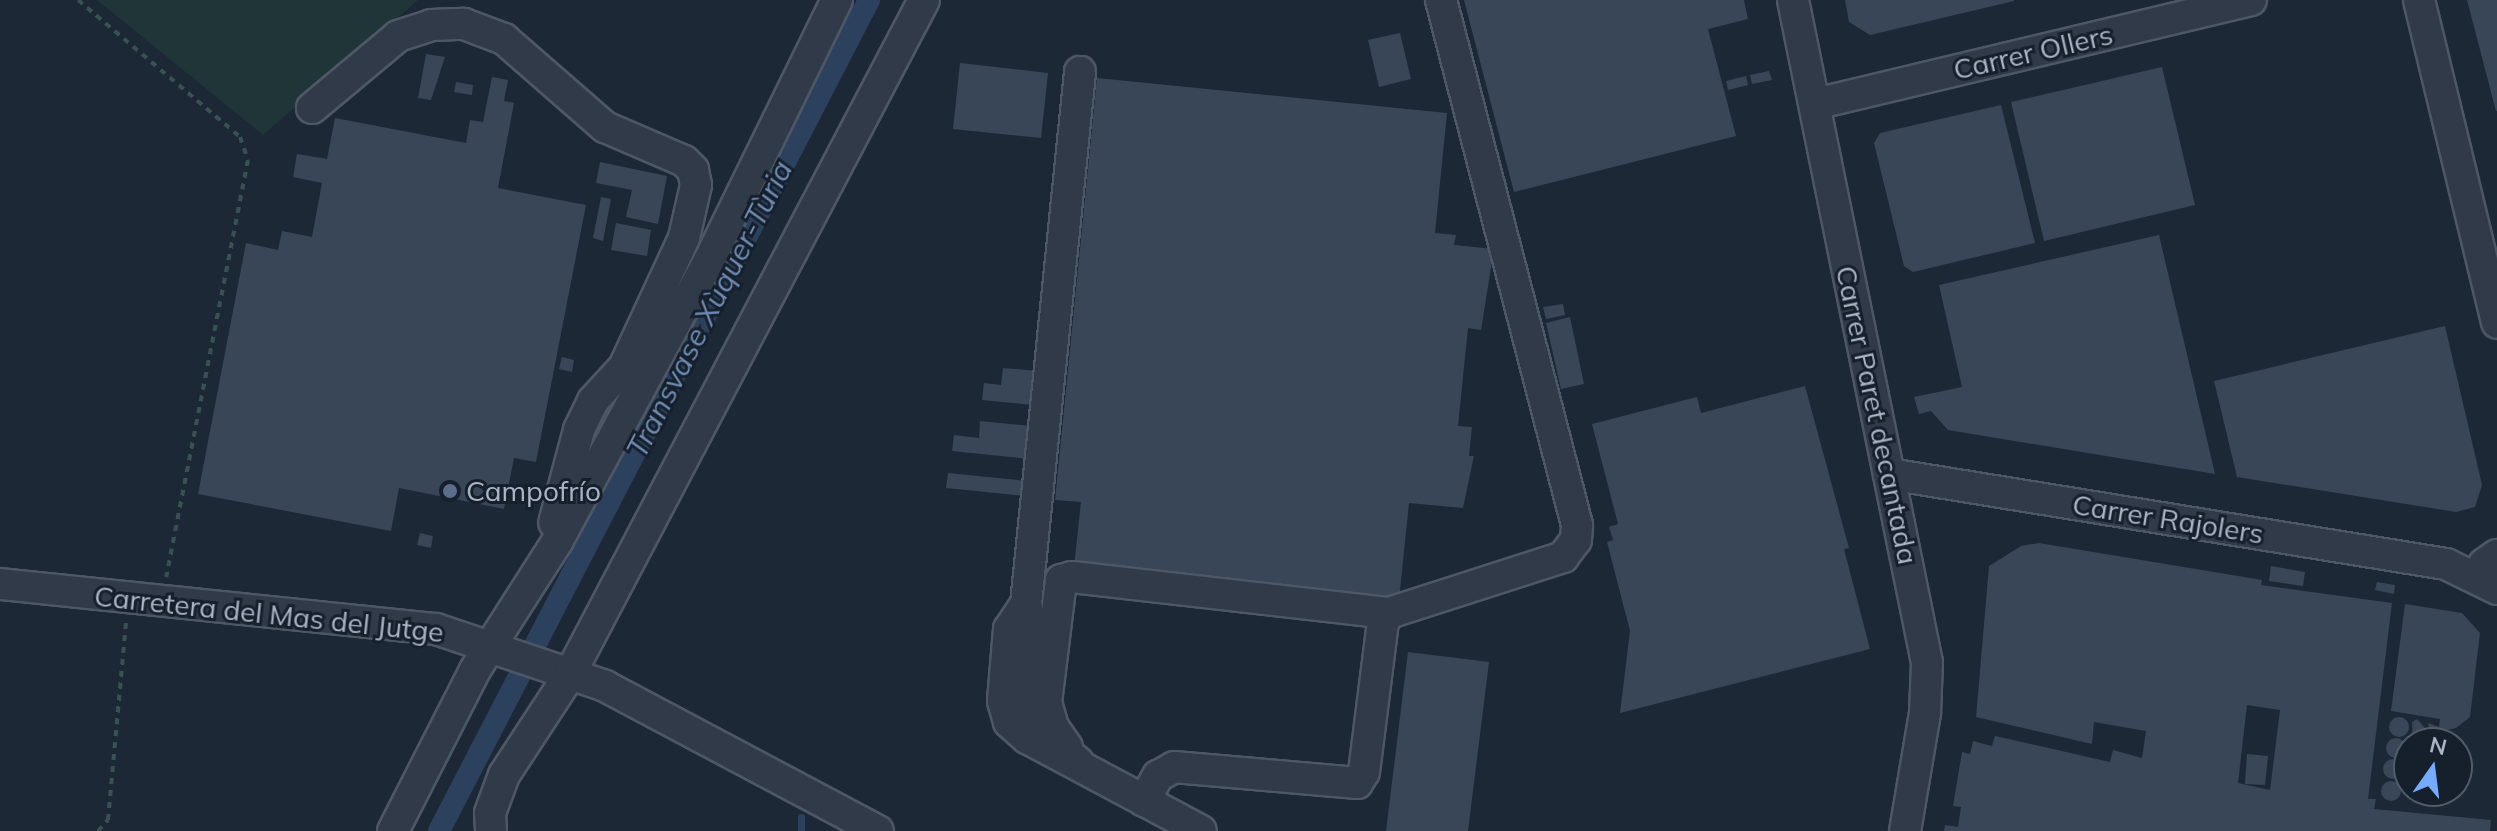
<!DOCTYPE html>
<meta charset="utf-8">
<style>
body{margin:0}
#map{position:relative;width:2497px;height:831px;overflow:hidden;background:#1d2837;font-family:Mulish,sans-serif}
div>[style]{position:absolute}
[style*='--x']{left:calc(var(--x)*1px);top:calc(var(--y)*1px);width:calc(var(--w)*1px);rotate:calc(var(--a)*1deg)}
.green>*{inset:0;background:#1f3538}
.stream>*{height:7px;margin:-3.5px;padding:0 3.5px;transform-origin:3.5px;border-radius:3.5px;background:#2c415e}
.canal>*{height:22px;margin:-11px;padding:0 11px;transform-origin:11px;border-radius:11px;background:#2c415e}
.building>*{inset:0;background:#384658}
.round{border-radius:50%}
.path>*{height:4px;margin-top:-2px;transform-origin:0;background:repeating-linear-gradient(90deg,#395153 0 6px,transparent 0 12px)}
.roads{filter:drop-shadow(2px 0 #4e5766) drop-shadow(-2px 0 #4e5766) drop-shadow(0 2px #4e5766) drop-shadow(0 -2px #4e5766)}
.minor>*{height:30px;margin:-15px;padding:0 15px;transform-origin:15px;border-radius:15px;background:#303a48}
.dots>*{width:22px;height:22px;translate:-50% -50%;box-sizing:border-box;border:4px solid #161f2c;border-radius:50%}
span{translate:-50% -50%;white-space:nowrap;text-align:center;line-height:1.15;-webkit-text-stroke:6px #161f2c;paint-order:stroke}
.street-label{font-size:28px;color:#aab4c5}
.poi-label{font-size:28px;color:#aab4c5}
.left{translate:0 -50%;text-align:left}
.water-label{font-size:30px;color:#6e8bb1;font-style:italic}
.north{position:absolute;left:2393px;top:727px;width:80px;height:80px;box-sizing:border-box;background:#161f2c;border:2px solid #515b69;border-radius:50%;rotate:14deg;font-size:22px;font-weight:700;line-height:32px;text-align:center;color:#aab4c5}
.north::after{content:'';display:block;margin:auto;width:28px;height:36px;background:#75abff;clip-path:polygon(50% 0,100% 100%,50% 72%,0 100%)}
</style>
<div id="map">
<div class="green">
<div style="clip-path:polygon(97px 0,418px 0,263px 135px)"></div>
</div>
<div class="stream">
<div style="--x:801;--y:817;--w:14;--a:90"></div>
</div>
<div class="canal">
<div style="--x:439;--y:831;--w:936;--a:-62.64"></div>
</div>
<div class="building">
<div style="clip-path:polygon(1464px 0,1744px 0,1748px 19px,1708px 29px,1736px 136px,1514px 192px)"></div>
<div style="clip-path:polygon(1845px 0,2014px 0,2014px 1px,1870px 35px,1849px 22px)"></div>
<div style="clip-path:polygon(2467px 0,2497px 0,2497px 111px,2496px 111px)"></div>
<div style="clip-path:polygon(1400px 33px,1411px 79px,1379px 87px,1368px 40px)"></div>
<div style="clip-path:polygon(426px 54px,445px 57px,431px 100px,418px 98px)"></div>
<div style="clip-path:polygon(960px 63px,1048px 73px,1041px 138px,953px 129px)"></div>
<div style="clip-path:polygon(2162px 67px,2195px 205px,2044px 241px,2011px 102px)"></div>
<div style="clip-path:polygon(1769px 71px,1772px 80px,1752px 84px,1750px 75px)"></div>
<div style="clip-path:polygon(1746px 76px,1748px 85px,1728px 90px,1726px 81px)"></div>
<div style="clip-path:polygon(492px 77px,508px 80px,504px 101px,514px 103px,498px 188px,586px 205px,536px 462px,514px 458px,504px 509px,399px 488px,391px 531px,198px 494px,246px 243px,278px 250px,282px 231px,312px 237px,322px 183px,293px 177px,297px 154px,327px 159px,335px 118px,466px 143px,470px 120px,483px 122px)"></div>
<div style="clip-path:polygon(1097px 78px,1447px 113px,1435px 233px,1456px 235px,1454px 245px,1494px 249px,1481px 330px,1468px 328px,1458px 426px,1472px 427px,1469px 456px,1474px 456px,1463px 508px,1409px 503px,1399px 600px,1074px 567px,1081px 502px,1055px 500px)"></div>
<div style="clip-path:polygon(456px 82px,473px 85px,472px 95px,454px 92px)"></div>
<div style="clip-path:polygon(2001px 105px,2035px 243px,1913px 272px,1904px 266px,1874px 143px,1880px 133px)"></div>
<div style="clip-path:polygon(600px 162px,667px 176px,658px 224px,626px 217px,632px 190px,596px 183px)"></div>
<div style="clip-path:polygon(601px 197px,611px 199px,603px 241px,593px 238px)"></div>
<div style="clip-path:polygon(616px 223px,651px 230px,647px 256px,611px 250px)"></div>
<div style="clip-path:polygon(2159px 235px,2215px 474px,1948px 430px,1931px 411px,1919px 414px,1914px 397px,1962px 387px,1939px 285px)"></div>
<div style="clip-path:polygon(1563px 304px,1565px 315px,1546px 319px,1543px 307px)"></div>
<div style="clip-path:polygon(1570px 317px,1584px 384px,1561px 389px,1546px 323px)"></div>
<div style="clip-path:polygon(2445px 326px,2482px 485px,2475px 507px,2456px 512px,2237px 477px,2214px 381px)"></div>
<div style="clip-path:polygon(562px 357px,574px 360px,572px 372px,559px 369px)"></div>
<div style="clip-path:polygon(1003px 368px,1038px 371px,1034px 405px,982px 400px,984px 383px,1001px 385px)"></div>
<div style="clip-path:polygon(1805px 386px,1849px 548px,1844px 549px,1870px 649px,1620px 713px,1630px 631px,1607px 542px,1613px 540px,1609px 527px,1618px 524px,1592px 424px,1697px 397px,1701px 413px)"></div>
<div style="clip-path:polygon(980px 421px,1032px 426px,1029px 459px,952px 451px,954px 435px,979px 438px)"></div>
<div style="clip-path:polygon(948px 473px,1027px 481px,1025px 496px,946px 488px)"></div>
<div style="clip-path:polygon(420px 533px,433px 536px,431px 548px,417px 545px)"></div>
<div style="clip-path:polygon(evenodd,2039px 543px,2262px 580px,2261px 585px,2392px 603px,2368px 799px,2376px 799px,2374px 809px,2491px 820px,2490px 831px,1944px 831px,1945px 825px,1958px 827px,1961px 807px,1953px 806px,1962px 752px,1970px 754px,1973px 741px,1992px 746px,1995px 736px,2110px 762px,2113px 750px,2142px 758px,2146px 731px,2094px 722px,2092px 744px,1976px 717px,1989px 566px,2021px 546px,2039px 543px,2247px 705px,2280px 710px,2270px 790px,2238px 783px,2247px 705px)"></div>
<div style="clip-path:polygon(2271px 566px,2305px 572px,2303px 586px,2269px 581px)"></div>
<div style="clip-path:polygon(2377px 582px,2395px 585px,2394px 594px,2375px 590px)"></div>
<div style="clip-path:polygon(2405px 604px,2462px 613px,2480px 633px,2470px 717px,2456px 728px,2430px 734px,2428px 723px,2439px 727px,2440px 719px,2391px 711px)"></div>
<div style="clip-path:polygon(1408px 652px,1489px 662px,1468px 831px,1386px 831px)"></div>
<div class="round" style="left:2389px;top:717px;width:20px;height:20px"></div>
<div style="clip-path:polygon(2417px 719px,2425px 728px,2413px 742px,2412px 722px)"></div>
<div class="round" style="left:2386px;top:738px;width:20px;height:20px"></div>
<div style="clip-path:polygon(2247px 754px,2268px 756px,2265px 785px,2245px 784px)"></div>
<div class="round" style="left:2383px;top:759px;width:20px;height:20px"></div>
<div class="round" style="left:2381px;top:781px;width:20px;height:20px"></div>
</div>
<div class="path">
<div style="--x:78;--y:0;--w:212;--a:40.2"></div>
<div style="--x:240;--y:137;--w:24;--a:71"></div>
<div style="--x:248;--y:160;--w:425;--a:101.1"></div>
<div style="--x:98;--y:831;--w:15;--a:-48"></div>
<div style="--x:108;--y:820;--w:199;--a:-84.8"></div>
</div>
<div class="roads">
<div class="minor">
<div style="--x:1793;--y:0;--w:676;--a:78.57"></div>
<div style="--x:1927;--y:663;--w:50;--a:92.3"></div>
<div style="--x:1925;--y:713;--w:120;--a:99.6"></div>
<div style="--x:2419;--y:0;--w:332;--a:76.4"></div>
<div style="--x:1815;--y:104;--w:448;--a:-13.4"></div>
<div style="--x:312;--y:108;--w:112;--a:-39.9"></div>
<div style="--x:398;--y:36;--w:35;--a:-18"></div>
<div style="--x:431;--y:25;--w:33;--a:-2"></div>
<div style="--x:464;--y:24;--w:43;--a:20.6"></div>
<div style="--x:504;--y:39;--w:134;--a:41.1"></div>
<div style="--x:605;--y:127;--w:86;--a:23.3"></div>
<div style="--x:684;--y:161;--w:13;--a:45"></div>
<div style="--x:693;--y:170;--w:15;--a:79"></div>
<div style="--x:696;--y:185;--w:54;--a:102.8"></div>
<div style="--x:684;--y:238;--w:142;--a:114.9"></div>
<div style="--x:624;--y:367;--w:46;--a:132.4"></div>
<div style="--x:593;--y:401;--w:32;--a:116"></div>
<div style="--x:579;--y:430;--w:96;--a:105"></div>
<div style="--x:1889;--y:474;--w:564;--a:9.18"></div>
<div style="--x:2446;--y:564;--w:57;--a:26.1"></div>
<div style="--x:2484;--y:564;--w:16;--a:-35"></div>
<div style="--x:0;--y:584;--w:438;--a:5.9"></div>
<div style="--x:436;--y:629;--w:178;--a:18.6"></div>
<div style="--x:605;--y:686;--w:309;--a:28"></div>
<div style="--x:1026;--y:604;--w:30;--a:124"></div>
<div style="--x:1009;--y:629;--w:72;--a:94.8"></div>
<div style="--x:1003;--y:701;--w:22;--a:74"></div>
<div style="--x:1009;--y:722;--w:24;--a:42"></div>
<div style="--x:1027;--y:738;--w:197;--a:28.1"></div>
<div style="--x:1067;--y:747;--w:24;--a:-125"></div>
<div style="--x:1053;--y:727;--w:25;--a:-106"></div>
<div style="--x:1046;--y:703;--w:124;--a:-83"></div>
<div style="--x:1061;--y:580;--w:11;--a:-15"></div>
<div style="--x:1072;--y:577;--w:319;--a:6.5"></div>
<div style="--x:1078;--y:762;--w:61;--a:-141.6"></div>
<div style="--x:1030;--y:724;--w:20;--a:-108"></div>
<div style="--x:1024;--y:705;--w:80;--a:-85"></div>
<div style="--x:1031;--y:625;--w:22;--a:-103"></div>
<div style="--x:1026;--y:604;--w:535;--a:-84.2"></div>
<div style="--x:1144;--y:801;--w:29;--a:-61"></div>
<div style="--x:1158;--y:776;--w:18;--a:-29"></div>
<div style="--x:1174;--y:767;--w:184;--a:5"></div>
<div style="--x:1357;--y:783;--w:13;--a:-58"></div>
<div style="--x:1364;--y:772;--w:151;--a:-82.8"></div>
<div style="--x:1383;--y:622;--w:11;--a:-56"></div>
<div style="--x:1389;--y:613;--w:183;--a:-17.8"></div>
<div style="--x:1563;--y:557;--w:21;--a:-53"></div>
<div style="--x:1576;--y:540;--w:15;--a:-86"></div>
<div style="--x:1577;--y:525;--w:542;--a:-104.52"></div>
<div style="--x:393;--y:831;--w:181;--a:-63"></div>
<div style="--x:475;--y:670;--w:154;--a:-57.4"></div>
<div style="--x:558;--y:540;--w:317;--a:-61.6"></div>
<div style="--x:709;--y:261;--w:291;--a:-63.9"></div>
<div style="--x:491;--y:831;--w:18;--a:-93"></div>
<div style="--x:490;--y:813;--w:40;--a:-69.8"></div>
<div style="--x:504;--y:775;--w:121;--a:-56.8"></div>
<div style="--x:570;--y:674;--w:761;--a:-62.29"></div>
</div>
</div>
<div class="dots">
<div style="left:450px;top:491px;background:#5c6f8a"></div>
</div>
<div class="street-label">
<span style="left:2033px;top:52px;rotate:-13deg">Carrer Ollers</span>
<span style="left:1877px;top:415px;rotate:78deg">Carrer Paret decantada</span>
<span style="left:2168px;top:519px;rotate:9deg">Carrer Rajolers</span>
<span style="left:269px;top:614px;rotate:6deg">Carretera del Mas del Jutge</span>
</div>
<div class="poi-label">
<span class="left" style="left:466px;top:491px">Campofrío</span>
</div>
<div class="water-label">
<span style="left:709px;top:309px;rotate:-63deg">Transvase Xùquer-Tùria</span>
</div>
<div class="north">N</div>
</div>
